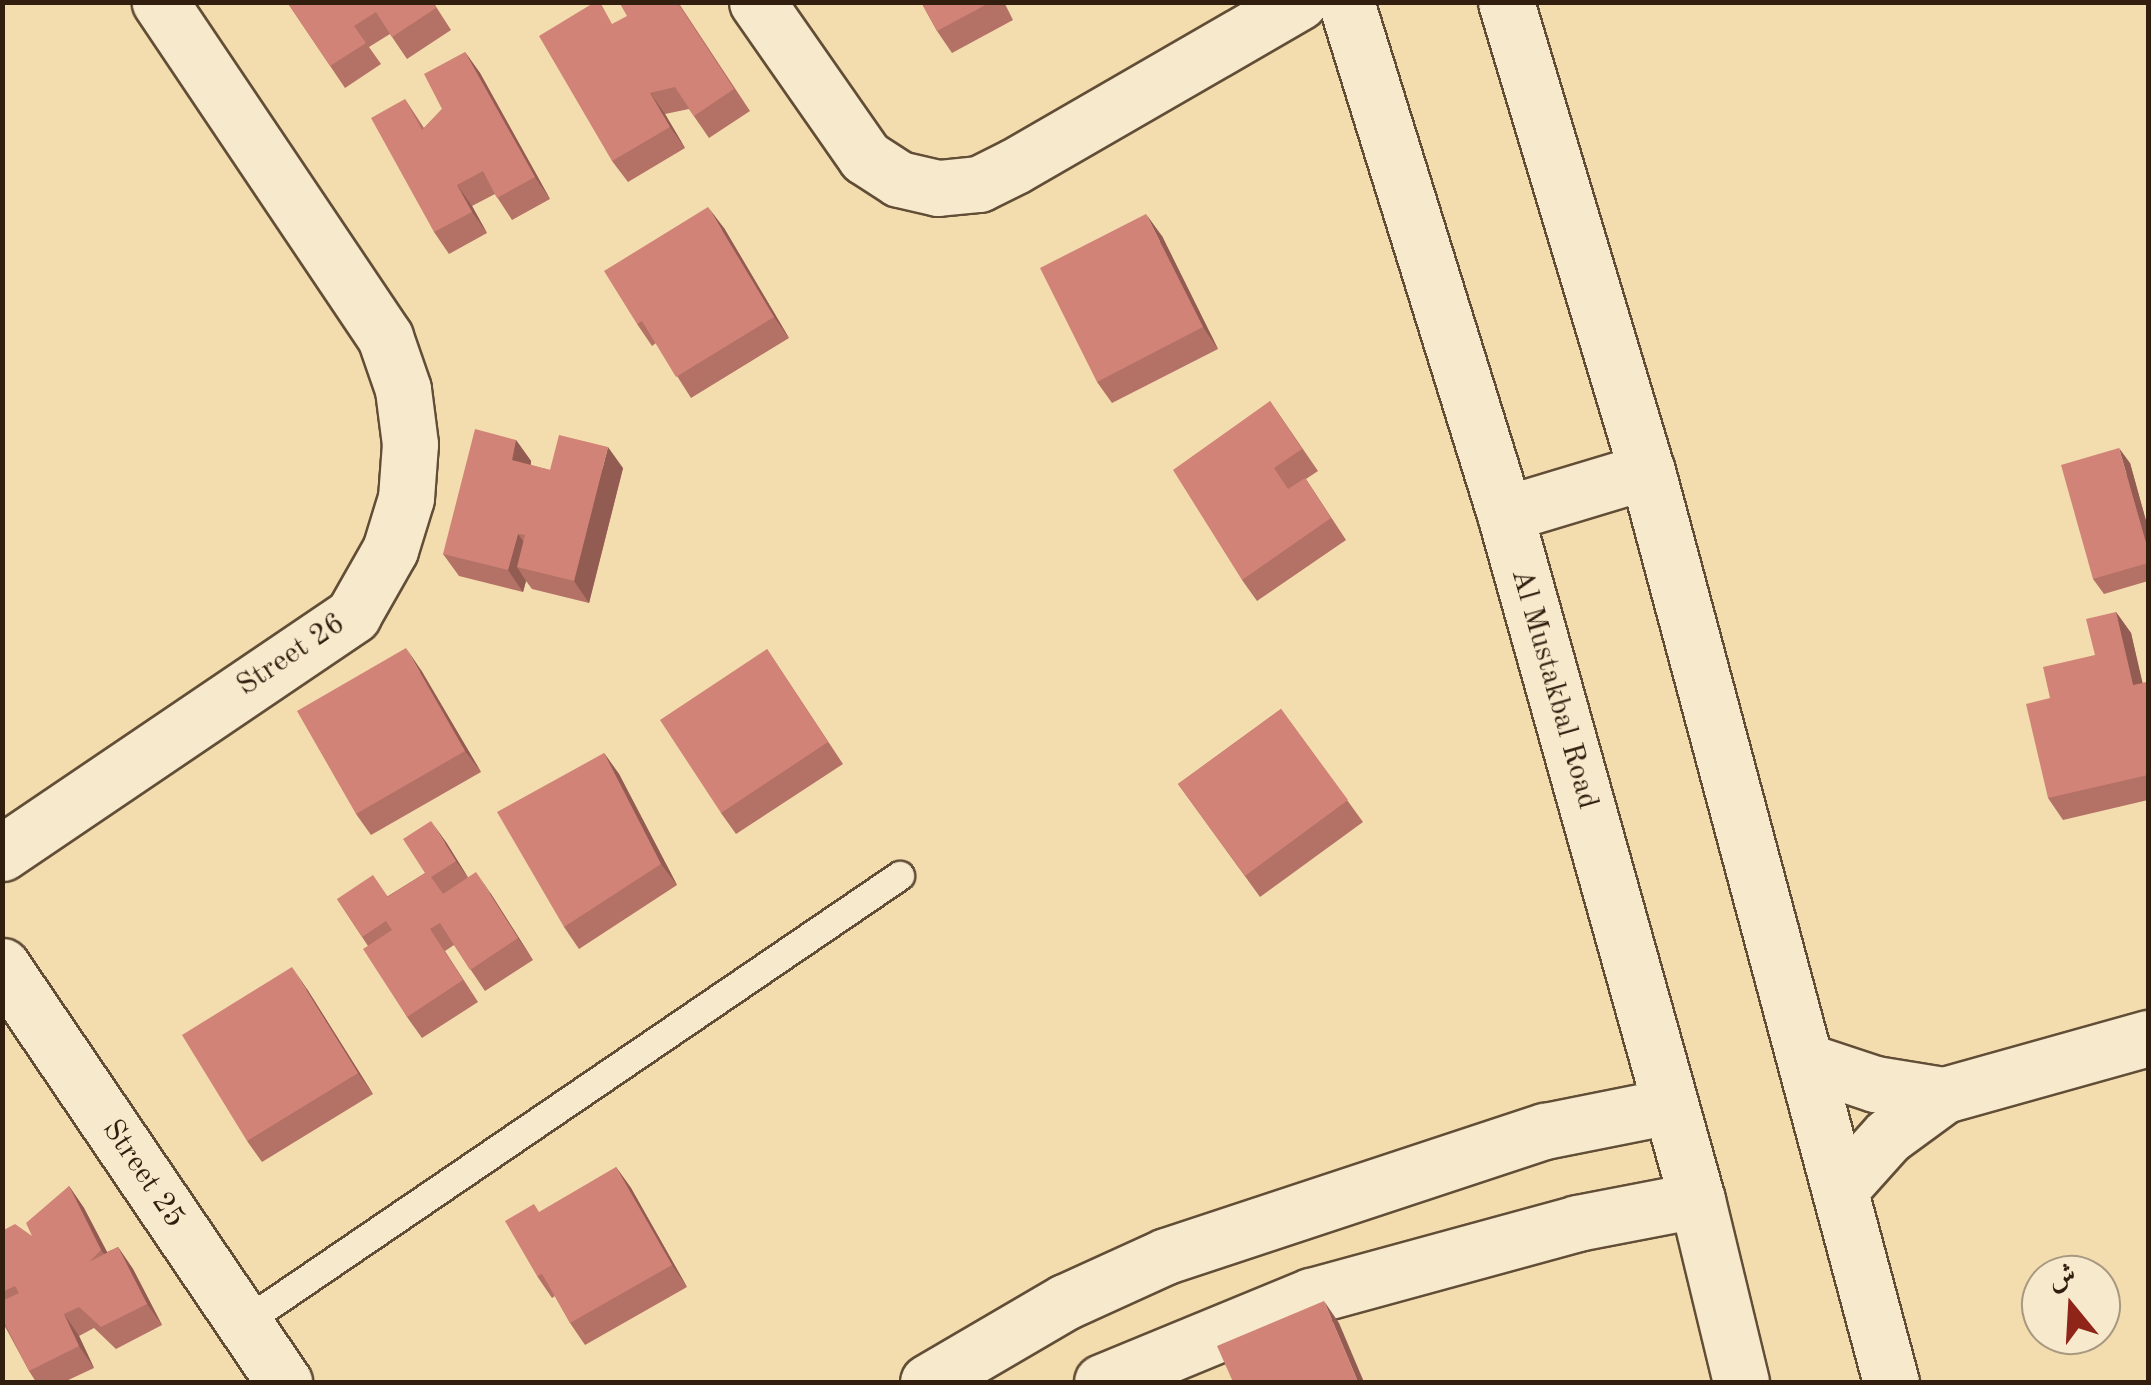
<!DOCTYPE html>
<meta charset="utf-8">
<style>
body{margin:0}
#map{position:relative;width:2151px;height:1385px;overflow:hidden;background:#f3ddaf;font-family:"Old Standard TT",Amiri,serif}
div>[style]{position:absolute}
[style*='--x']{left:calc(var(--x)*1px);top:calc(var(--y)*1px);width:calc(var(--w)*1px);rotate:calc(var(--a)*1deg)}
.roads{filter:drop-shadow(2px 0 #624e37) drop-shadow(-2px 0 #624e37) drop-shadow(0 2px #624e37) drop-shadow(0 -2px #624e37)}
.lane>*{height:28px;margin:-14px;padding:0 14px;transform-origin:14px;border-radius:14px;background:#f7e9cb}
.street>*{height:55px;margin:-27.5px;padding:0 27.5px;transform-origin:27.5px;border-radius:27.5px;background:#f7e9cb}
.secondary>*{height:55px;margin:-27.5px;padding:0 27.5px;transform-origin:27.5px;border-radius:27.5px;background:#f7e9cb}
.wall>*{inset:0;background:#b47166}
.shaded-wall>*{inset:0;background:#925c53}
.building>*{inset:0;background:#d18377}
span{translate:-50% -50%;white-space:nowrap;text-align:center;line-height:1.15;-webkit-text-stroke:8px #f7e9cb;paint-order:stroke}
.street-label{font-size:30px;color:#311e0f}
.frame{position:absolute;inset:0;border:5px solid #311e0f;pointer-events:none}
.north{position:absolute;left:2021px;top:1255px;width:100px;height:100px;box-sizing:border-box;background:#f7e9cb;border:2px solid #a89880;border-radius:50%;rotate:342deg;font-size:28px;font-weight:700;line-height:40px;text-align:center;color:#311e0f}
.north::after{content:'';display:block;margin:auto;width:35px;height:45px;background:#8f2418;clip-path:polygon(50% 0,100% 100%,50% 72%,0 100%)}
</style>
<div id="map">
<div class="roads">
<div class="lane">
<div style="--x:244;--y:1323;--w:794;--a:-34.27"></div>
</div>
<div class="street">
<div style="--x:757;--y:2;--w:189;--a:55.1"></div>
<div style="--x:865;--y:157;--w:40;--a:32.9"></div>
<div style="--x:899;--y:179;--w:40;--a:13"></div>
<div style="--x:938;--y:188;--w:41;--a:-5.6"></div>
<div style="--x:979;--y:184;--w:40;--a:-26.6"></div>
<div style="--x:1015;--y:166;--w:328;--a:-30"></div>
<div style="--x:2;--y:853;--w:424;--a:-34.1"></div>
<div style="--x:353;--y:615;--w:75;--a:-60.4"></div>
<div style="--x:390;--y:550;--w:54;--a:-72.9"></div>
<div style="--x:406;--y:498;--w:54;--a:-85.8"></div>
<div style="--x:410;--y:444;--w:55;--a:-97.3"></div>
<div style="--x:403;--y:389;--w:55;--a:-109.1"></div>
<div style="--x:385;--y:337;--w:404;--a:-123.9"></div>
<div style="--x:2;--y:966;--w:503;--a:55.87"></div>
<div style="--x:1809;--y:1062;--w:70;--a:18.4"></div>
<div style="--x:1875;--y:1084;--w:70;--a:9.1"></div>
<div style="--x:1842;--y:1187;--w:69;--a:-48"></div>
<div style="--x:1888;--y:1136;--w:69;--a:-36.2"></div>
<div style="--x:1944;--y:1095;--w:212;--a:-15.6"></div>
</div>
<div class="secondary">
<div style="--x:1346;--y:2;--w:536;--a:72.75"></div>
<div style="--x:1505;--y:514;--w:712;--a:74.36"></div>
<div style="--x:1697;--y:1200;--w:187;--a:76.4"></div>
<div style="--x:1506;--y:2;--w:490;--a:73.3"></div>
<div style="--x:1647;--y:471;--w:943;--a:75.01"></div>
<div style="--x:1505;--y:514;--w:148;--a:-16.8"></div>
<div style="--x:928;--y:1382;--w:159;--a:-30.3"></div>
<div style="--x:1065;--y:1302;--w:111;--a:-24.5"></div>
<div style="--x:1166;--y:1256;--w:399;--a:-18.3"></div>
<div style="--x:1545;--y:1131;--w:127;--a:-11.3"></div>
<div style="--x:1102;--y:1382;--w:226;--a:-22.4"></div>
<div style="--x:1311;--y:1296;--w:276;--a:-15.3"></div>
<div style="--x:1577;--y:1223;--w:122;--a:-10.9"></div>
</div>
</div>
<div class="wall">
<div style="clip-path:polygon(287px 2px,433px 2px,451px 30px,407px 59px,390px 34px,369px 47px,381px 64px,345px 88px)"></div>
<div style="clip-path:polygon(678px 2px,750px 111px,709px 138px,689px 109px,665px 114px,685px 148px,628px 182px,612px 161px,614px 23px)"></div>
<div style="clip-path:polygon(921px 2px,1004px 2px,1013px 20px,952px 53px,937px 31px)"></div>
<div style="clip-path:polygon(465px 52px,480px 73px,550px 199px,512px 220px,495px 194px,472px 206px,487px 233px,449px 254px,434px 232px,405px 99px,424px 128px,442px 109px)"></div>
<div style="clip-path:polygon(724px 228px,789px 338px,691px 398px,656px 343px,652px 346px,637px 324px)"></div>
<div style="clip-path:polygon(1162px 236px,1218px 349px,1112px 403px,1097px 382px)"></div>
<div style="clip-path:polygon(1270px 401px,1318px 471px,1306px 479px,1346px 540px,1257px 601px,1242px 580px)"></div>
<div style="clip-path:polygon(516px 440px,531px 461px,531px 465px,550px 470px,623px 468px,589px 603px,532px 589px,526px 581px,523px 592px,459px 576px,443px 554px)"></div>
<div style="clip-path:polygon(2130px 463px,2148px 528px,2148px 581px,2104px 594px,2093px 579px)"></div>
<div style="clip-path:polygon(2116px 612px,2131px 633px,2142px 683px,2148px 682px,2148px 800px,2063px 820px,2048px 798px,2050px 698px,2095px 655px)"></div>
<div style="clip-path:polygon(767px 649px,843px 764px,736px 834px,721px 813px)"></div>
<div style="clip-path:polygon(421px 670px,481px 772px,371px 835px,356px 814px)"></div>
<div style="clip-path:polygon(1281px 709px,1363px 822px,1260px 897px,1178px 784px)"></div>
<div style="clip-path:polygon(604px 753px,619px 774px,677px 885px,579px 949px,564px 927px)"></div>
<div style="clip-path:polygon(446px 842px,468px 878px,491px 894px,533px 960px,485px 991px,454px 945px,445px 951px,478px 1002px,422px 1038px,407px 1017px,368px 946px,337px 899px,388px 896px,425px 873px)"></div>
<div style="clip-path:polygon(307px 989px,373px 1094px,262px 1162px,247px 1141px)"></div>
<div style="clip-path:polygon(616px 1167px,631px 1188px,687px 1287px,585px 1345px,570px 1323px,555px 1296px,552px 1298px,537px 1276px)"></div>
<div style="clip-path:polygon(69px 1186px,84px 1208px,107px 1252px,118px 1247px,133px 1269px,162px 1325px,116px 1349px,94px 1328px,79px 1336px,94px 1368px,64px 1382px,36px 1382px,29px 1371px,2px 1321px,2px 1231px,32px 1236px)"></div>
</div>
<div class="shaded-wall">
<div style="clip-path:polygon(465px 52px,480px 73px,550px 199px,535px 177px)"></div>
<div style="clip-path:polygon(650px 93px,665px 114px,685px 148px,670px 127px)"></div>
<div style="clip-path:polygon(457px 185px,472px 206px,487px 233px,472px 212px)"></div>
<div style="clip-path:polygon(708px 207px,724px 228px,789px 338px,774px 317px)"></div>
<div style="clip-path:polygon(1146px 214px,1162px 236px,1218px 349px,1203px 327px)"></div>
<div style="clip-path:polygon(516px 440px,531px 461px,527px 482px,512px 460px)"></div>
<div style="clip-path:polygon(608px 447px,623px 468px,589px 603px,574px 581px)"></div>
<div style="clip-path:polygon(2119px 448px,2130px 463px,2148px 528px,2148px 550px)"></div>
<div style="clip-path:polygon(518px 534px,533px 555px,517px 567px,526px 581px,523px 592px,508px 570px)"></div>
<div style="clip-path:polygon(2116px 612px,2131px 633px,2148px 706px,2133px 685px)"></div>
<div style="clip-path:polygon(406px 648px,421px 670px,481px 772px,465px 751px)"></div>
<div style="clip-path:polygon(604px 753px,619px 774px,677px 885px,661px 864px)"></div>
<div style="clip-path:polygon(431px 821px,446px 842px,471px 882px,456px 861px)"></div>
<div style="clip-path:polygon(476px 872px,491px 894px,533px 960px,518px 938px)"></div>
<div style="clip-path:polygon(292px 967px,307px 989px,373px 1094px,358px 1073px)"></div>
<div style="clip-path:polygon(616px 1167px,631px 1188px,687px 1287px,672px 1265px)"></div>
<div style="clip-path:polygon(69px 1186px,84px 1208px,117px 1271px,101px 1250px)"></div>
<div style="clip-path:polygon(118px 1247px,133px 1269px,162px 1325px,147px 1304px)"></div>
<div style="clip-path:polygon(1324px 1301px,1339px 1323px,1364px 1382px,1358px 1382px)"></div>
<div style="clip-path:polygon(64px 1314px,79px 1336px,94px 1368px,79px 1346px)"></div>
</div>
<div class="building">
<div style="clip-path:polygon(287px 2px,432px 2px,436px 8px,392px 37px,376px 12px,354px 26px,366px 43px,330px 66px)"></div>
<div style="clip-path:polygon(595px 2px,600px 2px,612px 24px,627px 16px,619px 2px,677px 2px,734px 89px,694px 116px,675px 87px,650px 93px,670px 127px,612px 161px,539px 36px)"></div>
<div style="clip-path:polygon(921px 2px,991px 2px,937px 31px)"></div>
<div style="clip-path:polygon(465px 52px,535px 177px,497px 198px,483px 171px,457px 185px,472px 212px,434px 232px,371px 118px,405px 99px,422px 130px,442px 109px,424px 74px)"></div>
<div style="clip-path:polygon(708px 207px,774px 317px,676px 377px,642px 321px,637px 324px,604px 271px)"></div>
<div style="clip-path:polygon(1146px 214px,1203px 327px,1097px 382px,1040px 268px)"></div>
<div style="clip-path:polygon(1270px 401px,1302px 449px,1274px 468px,1288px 489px,1305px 478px,1331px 518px,1242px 580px,1173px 470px)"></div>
<div style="clip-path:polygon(475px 429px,516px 440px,512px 460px,550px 470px,559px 435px,608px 447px,574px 581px,517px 567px,525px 535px,518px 534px,508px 570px,443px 554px)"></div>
<div style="clip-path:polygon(2119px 448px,2148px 550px,2148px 563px,2093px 579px,2061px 465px)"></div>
<div style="clip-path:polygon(2116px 612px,2133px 685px,2148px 682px,2148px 775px,2048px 798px,2026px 704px,2050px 698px,2043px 667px,2095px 655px,2086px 619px)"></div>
<div style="clip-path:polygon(406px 648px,465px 751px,356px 814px,297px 711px)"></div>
<div style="clip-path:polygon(767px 649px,828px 742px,721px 813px,660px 720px)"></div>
<div style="clip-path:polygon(1281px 709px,1348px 800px,1245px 876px,1178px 784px)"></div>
<div style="clip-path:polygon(604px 753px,661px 864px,564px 927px,497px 812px)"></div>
<div style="clip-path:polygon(431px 821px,456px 861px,431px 877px,443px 894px,476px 872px,518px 938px,470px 970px,440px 923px,430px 929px,463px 980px,407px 1017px,363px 949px,392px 930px,386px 921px,362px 937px,337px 899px,373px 875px,388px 897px,425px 873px,403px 839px)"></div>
<div style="clip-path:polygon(292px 967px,358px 1073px,247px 1141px,182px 1035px)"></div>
<div style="clip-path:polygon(616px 1167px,672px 1265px,570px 1323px,542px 1274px,537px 1276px,505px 1221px,534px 1204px,539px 1212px)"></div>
<div style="clip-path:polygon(69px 1186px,101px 1250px,89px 1262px,118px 1247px,147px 1304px,101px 1327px,79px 1307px,64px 1314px,79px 1346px,29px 1371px,2px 1318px,2px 1301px,19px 1293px,15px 1286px,2px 1292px,2px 1231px,15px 1224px,32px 1236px,26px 1223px)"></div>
<div style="clip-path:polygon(1324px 1301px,1358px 1382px,1233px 1382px,1217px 1346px)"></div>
</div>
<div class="street-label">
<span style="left:291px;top:655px;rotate:-34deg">Street 26</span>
<span style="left:1554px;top:689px;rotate:74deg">Al Mustakbal Road</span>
<span style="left:143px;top:1174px;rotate:56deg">Street 25</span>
</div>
<div class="frame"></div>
<div class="north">ش</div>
</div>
